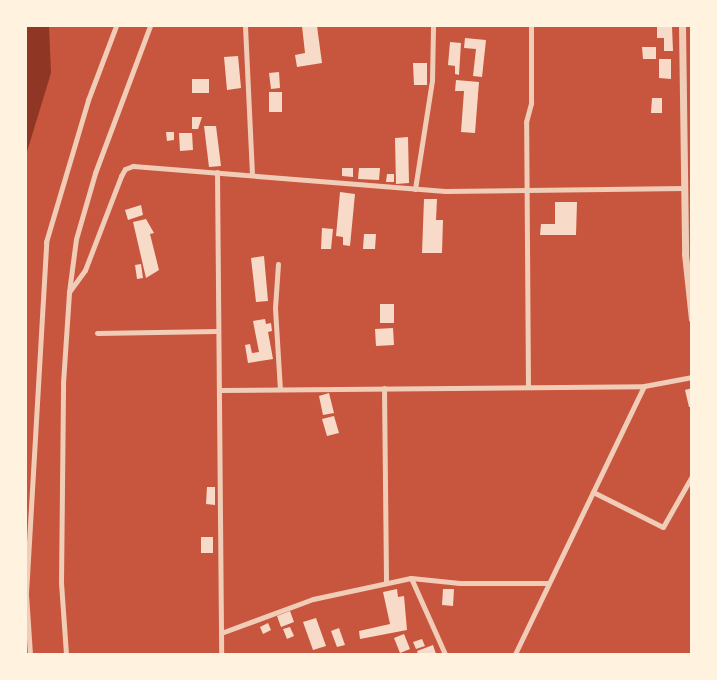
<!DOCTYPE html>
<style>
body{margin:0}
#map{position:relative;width:717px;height:680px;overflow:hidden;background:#c8553d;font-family:"Exo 2",sans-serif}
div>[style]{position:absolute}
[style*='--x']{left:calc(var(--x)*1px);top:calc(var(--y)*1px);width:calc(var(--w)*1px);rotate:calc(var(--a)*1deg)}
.water>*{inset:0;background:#8f3625}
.building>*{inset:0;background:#f7dbc8}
.minor>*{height:5px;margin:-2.5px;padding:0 2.5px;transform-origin:2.5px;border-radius:2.5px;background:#f1ccb7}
.tertiary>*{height:7px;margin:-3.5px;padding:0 3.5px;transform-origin:3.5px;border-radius:3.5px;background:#f1ccb7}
span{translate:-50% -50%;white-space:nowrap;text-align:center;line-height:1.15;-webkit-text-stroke:6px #fff3e0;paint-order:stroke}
.frame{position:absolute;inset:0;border:27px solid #fff3e0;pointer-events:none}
</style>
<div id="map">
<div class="water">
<div style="clip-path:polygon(26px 26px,49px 26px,51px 73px,26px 155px)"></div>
</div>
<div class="building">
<div style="clip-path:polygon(302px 26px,317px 26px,322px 63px,297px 67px,295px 55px,305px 53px)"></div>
<div style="clip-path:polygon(657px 26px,672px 26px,673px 51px,664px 51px,664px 38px,657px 38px)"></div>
<div style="clip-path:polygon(465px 38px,486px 40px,482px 77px,473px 76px,476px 49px,464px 48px)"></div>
<div style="clip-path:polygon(450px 42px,461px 43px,459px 75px,455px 74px,455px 66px,448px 65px)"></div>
<div style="clip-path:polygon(642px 47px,656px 47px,656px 59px,643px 59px)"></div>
<div style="clip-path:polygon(238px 56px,241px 88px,227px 90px,224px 57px)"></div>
<div style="clip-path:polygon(659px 59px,671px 59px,671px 79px,659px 78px)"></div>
<div style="clip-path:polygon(413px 63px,427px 63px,427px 85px,414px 85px)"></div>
<div style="clip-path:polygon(279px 72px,280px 88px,271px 89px,269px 73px)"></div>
<div style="clip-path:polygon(192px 79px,209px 79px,209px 93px,192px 93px)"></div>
<div style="clip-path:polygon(456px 80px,479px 82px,475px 133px,461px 132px,464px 91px,455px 91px)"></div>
<div style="clip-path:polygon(269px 92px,282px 92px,282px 112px,269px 112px)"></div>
<div style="clip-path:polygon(652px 98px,662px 98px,662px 113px,651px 113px)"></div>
<div style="clip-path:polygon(192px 117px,202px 117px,198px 129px,192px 129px)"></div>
<div style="clip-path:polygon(204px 126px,216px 126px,221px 166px,209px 167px)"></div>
<div style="clip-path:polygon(166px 132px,174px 132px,174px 140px,167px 141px)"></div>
<div style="clip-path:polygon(179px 133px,192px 133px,193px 150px,180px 151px)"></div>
<div style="clip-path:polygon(408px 137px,409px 183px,396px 184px,395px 138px)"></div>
<div style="clip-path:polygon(342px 168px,353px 168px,353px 177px,342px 176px)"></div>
<div style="clip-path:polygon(359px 168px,380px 168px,379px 180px,358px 179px)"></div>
<div style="clip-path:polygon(387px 174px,394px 174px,394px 182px,386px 182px)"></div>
<div style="clip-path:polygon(340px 192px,355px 194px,350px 246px,343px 245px,343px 237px,336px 236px)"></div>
<div style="clip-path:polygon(424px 199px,437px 199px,436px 220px,443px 220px,442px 253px,422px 253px)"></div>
<div style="clip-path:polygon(555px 202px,577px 202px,576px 235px,540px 235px,541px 224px,555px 224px)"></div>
<div style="clip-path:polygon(141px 205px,143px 215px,128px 220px,125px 210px)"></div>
<div style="clip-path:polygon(146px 219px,154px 233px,150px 234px,159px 270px,146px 278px,133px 222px)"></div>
<div style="clip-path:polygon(322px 228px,333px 229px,331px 249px,321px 249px)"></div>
<div style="clip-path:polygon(364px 234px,376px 234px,375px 249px,363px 249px)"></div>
<div style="clip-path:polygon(264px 256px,268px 301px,256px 302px,251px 258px)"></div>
<div style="clip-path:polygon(141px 264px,143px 278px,137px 279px,135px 265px)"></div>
<div style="clip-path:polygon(380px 304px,394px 304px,394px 323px,380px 323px)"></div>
<div style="clip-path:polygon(265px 319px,266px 324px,271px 323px,272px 331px,268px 332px,273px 359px,248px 363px,245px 345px,250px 344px,252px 353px,259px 352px,253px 321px)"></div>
<div style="clip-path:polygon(393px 328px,394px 345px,376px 346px,375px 329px)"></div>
<div style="clip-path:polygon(692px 388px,692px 407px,689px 407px,685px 390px)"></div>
<div style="clip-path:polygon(329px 393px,334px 413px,323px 415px,319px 396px)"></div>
<div style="clip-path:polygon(334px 416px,339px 433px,327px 436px,322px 419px)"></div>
<div style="clip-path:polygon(207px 487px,215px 487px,215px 505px,206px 504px)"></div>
<div style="clip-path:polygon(201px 537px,213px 537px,213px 553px,201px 553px)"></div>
<div style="clip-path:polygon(397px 589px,398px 597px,404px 596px,407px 630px,360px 639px,359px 631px,390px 624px,383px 592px)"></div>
<div style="clip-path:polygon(443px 589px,454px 589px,453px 606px,442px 605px)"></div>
<div style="clip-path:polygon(290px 611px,294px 622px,281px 627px,277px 616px)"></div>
<div style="clip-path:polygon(316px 618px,326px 646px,313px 650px,303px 622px)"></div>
<div style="clip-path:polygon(268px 623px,271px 630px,263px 634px,260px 627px)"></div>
<div style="clip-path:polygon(290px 627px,294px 636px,287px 639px,283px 629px)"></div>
<div style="clip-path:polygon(339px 628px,345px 645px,337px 647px,331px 631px)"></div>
<div style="clip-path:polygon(404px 634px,410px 649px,400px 653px,394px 638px)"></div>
<div style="clip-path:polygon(422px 639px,425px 646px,416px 649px,413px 642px)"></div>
<div style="clip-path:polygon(433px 645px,436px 654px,418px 654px,417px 651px)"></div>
</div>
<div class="minor">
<div style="--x:245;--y:26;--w:149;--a:87.3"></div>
<div style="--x:217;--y:172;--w:482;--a:89.5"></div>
<div style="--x:415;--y:189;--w:110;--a:-81.1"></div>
<div style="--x:432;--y:80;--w:54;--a:-88.9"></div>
<div style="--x:278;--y:264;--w:44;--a:93.9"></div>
<div style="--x:275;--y:308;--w:81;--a:86.5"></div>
<div style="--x:69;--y:292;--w:27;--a:-54"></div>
<div style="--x:85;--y:270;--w:101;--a:-69"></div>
<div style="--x:121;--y:176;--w:8;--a:-60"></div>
<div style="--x:125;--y:169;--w:9;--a:-21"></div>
<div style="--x:133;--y:166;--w:313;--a:4.6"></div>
<div style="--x:445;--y:191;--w:239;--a:-0.7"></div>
<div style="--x:97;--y:333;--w:120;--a:-1"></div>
<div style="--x:528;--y:387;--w:265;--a:-90.4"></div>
<div style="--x:526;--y:122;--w:20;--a:-75"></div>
<div style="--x:531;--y:103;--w:77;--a:-90"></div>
<div style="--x:384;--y:388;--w:195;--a:89.4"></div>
<div style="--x:219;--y:390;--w:425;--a:-0.5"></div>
<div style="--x:644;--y:386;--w:49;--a:-10.6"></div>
<div style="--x:593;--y:492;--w:78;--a:26.6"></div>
<div style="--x:663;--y:527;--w:59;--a:-60.4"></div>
<div style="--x:411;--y:578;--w:83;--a:65.9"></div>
<div style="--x:221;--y:633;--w:98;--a:-20.3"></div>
<div style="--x:313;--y:599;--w:100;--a:-12.1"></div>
<div style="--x:411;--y:578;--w:49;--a:5.8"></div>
<div style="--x:460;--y:583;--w:88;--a:0"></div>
<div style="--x:30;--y:654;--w:60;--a:-93.8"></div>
<div style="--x:26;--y:594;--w:353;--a:-86.7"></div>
<div style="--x:46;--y:242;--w:148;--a:-73.5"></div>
<div style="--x:88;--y:100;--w:79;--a:-69.3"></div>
<div style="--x:66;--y:654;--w:71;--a:-94"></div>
<div style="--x:61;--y:583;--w:200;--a:-89.4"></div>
<div style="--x:63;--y:383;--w:91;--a:-86.2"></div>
<div style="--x:69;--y:292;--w:53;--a:-82.5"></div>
<div style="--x:76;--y:239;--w:69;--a:-73.9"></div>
<div style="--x:95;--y:173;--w:157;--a:-69.5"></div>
<div style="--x:515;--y:654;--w:297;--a:-64.3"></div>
</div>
<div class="tertiary">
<div style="--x:682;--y:26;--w:228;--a:89.2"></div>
<div style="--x:685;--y:254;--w:65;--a:83.9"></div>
</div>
<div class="frame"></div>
</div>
